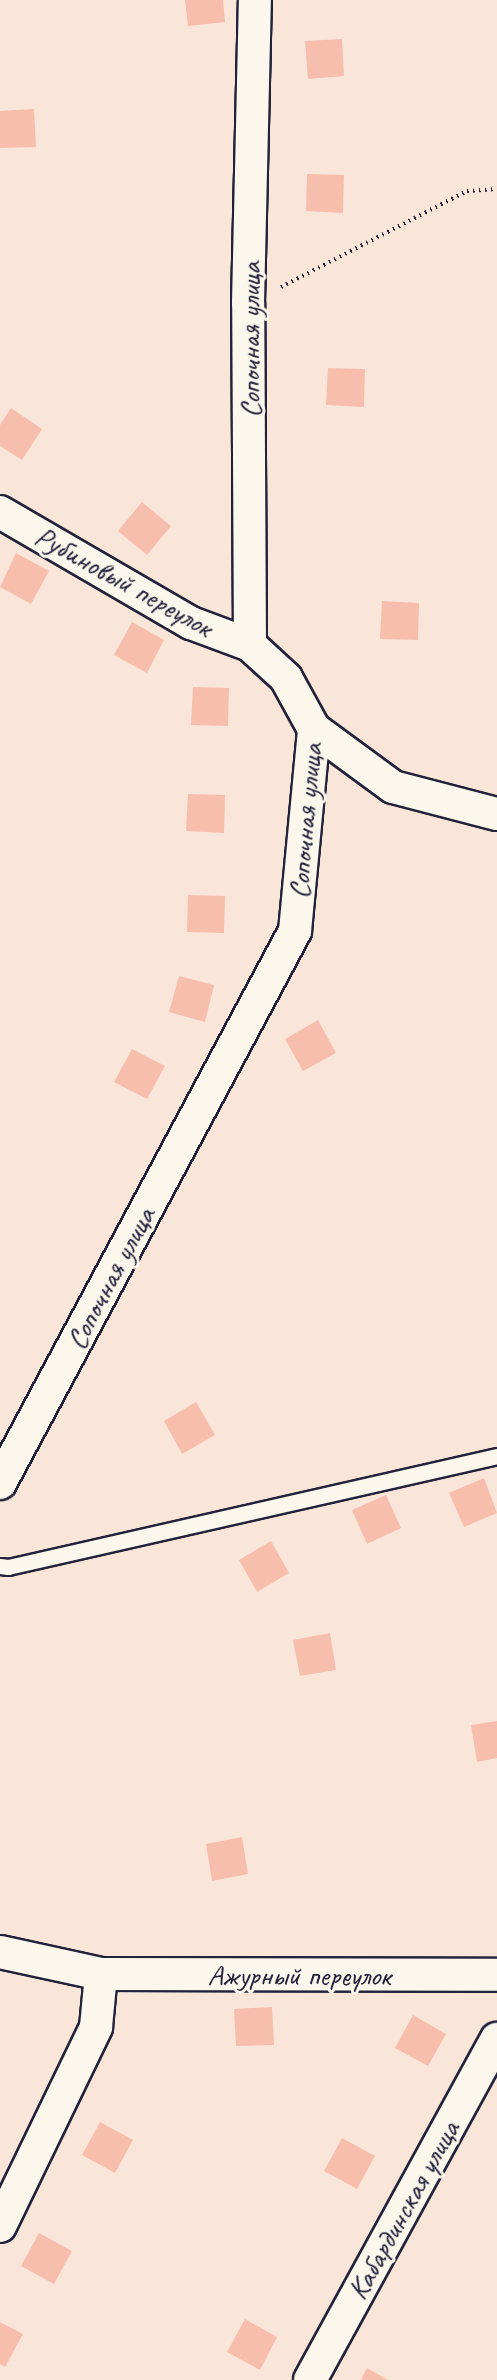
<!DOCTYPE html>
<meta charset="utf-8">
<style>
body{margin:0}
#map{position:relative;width:497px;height:2380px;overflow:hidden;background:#fae6d9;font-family:Caveat,sans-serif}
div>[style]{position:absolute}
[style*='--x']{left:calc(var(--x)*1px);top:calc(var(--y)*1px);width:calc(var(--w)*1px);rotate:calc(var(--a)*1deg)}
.building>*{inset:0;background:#f7beae}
.path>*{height:4px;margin-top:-2px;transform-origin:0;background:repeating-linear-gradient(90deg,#22223b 0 1.5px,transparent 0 6px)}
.roads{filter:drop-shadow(2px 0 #22223b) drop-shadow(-2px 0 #22223b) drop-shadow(0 2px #22223b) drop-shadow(0 -2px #22223b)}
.service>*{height:15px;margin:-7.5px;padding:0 7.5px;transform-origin:7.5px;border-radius:7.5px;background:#fbf7ec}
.minor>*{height:32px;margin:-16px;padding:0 16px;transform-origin:16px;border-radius:16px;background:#fbf7ec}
span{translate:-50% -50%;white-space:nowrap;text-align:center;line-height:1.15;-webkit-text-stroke:6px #fbf7ec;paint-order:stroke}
.street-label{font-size:30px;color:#22223b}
</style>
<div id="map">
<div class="building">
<div style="clip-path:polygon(185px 0,223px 0,225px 22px,188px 26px)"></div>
<div style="clip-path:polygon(342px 39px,344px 76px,308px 79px,305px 41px)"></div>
<div style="clip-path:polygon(34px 109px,36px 147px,0 148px,0 111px)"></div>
<div style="clip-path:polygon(307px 174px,344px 175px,343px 213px,306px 211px)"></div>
<div style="clip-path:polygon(328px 368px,365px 369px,364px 407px,326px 405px)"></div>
<div style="clip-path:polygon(11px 408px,42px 429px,22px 460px,0 446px,0 425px)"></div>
<div style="clip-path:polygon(142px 502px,171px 526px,147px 555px,118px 531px)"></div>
<div style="clip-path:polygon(16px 553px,49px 571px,31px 604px,0 587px)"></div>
<div style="clip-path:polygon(382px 601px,419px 603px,418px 640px,380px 639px)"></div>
<div style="clip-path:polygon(132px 622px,164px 640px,147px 673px,114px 655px)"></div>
<div style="clip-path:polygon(193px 687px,229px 688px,228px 726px,191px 725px)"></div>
<div style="clip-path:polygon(188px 794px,225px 795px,224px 833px,186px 831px)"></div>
<div style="clip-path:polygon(188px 895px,225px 896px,224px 933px,187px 932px)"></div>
<div style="clip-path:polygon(179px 976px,214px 985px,205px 1022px,169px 1012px)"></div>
<div style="clip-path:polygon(318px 1020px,336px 1053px,303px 1071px,285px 1039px)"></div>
<div style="clip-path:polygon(132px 1049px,165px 1066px,147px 1099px,114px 1082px)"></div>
<div style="clip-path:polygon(196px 1402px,215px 1435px,182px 1454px,164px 1421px)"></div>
<div style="clip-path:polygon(484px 1478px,497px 1513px,464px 1527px,449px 1493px)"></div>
<div style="clip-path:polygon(386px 1495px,401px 1528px,367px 1544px,352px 1510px)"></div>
<div style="clip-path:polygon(271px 1541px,289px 1573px,257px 1592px,239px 1560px)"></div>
<div style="clip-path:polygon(330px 1633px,336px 1670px,300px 1676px,293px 1640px)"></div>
<div style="clip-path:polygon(497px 1721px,497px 1758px,477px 1762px,471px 1725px)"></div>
<div style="clip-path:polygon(242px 1837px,248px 1874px,212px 1881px,206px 1844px)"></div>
<div style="clip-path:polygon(272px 2007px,274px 2045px,236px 2046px,234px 2009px)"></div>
<div style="clip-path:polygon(413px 2015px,446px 2034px,428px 2066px,395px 2048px)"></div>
<div style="clip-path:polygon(100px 2122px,133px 2140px,115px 2173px,82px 2155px)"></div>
<div style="clip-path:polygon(342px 2138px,375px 2156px,357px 2189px,324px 2171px)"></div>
<div style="clip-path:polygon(39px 2233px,72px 2251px,54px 2284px,21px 2266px)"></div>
<div style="clip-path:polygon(245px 2319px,277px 2337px,260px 2370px,227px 2352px)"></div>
<div style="clip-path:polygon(0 2322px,23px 2334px,5px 2367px,0 2364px)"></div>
<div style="clip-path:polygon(367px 2368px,388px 2380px,361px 2380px)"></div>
</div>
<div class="path">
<div style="--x:281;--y:287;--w:209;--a:-27.3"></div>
<div style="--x:467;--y:191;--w:30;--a:-4"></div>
</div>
<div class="roads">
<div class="service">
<div style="--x:0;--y:1566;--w:8;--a:7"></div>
<div style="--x:8;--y:1567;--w:501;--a:-12.79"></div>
</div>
<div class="minor">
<div style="--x:0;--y:512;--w:221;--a:30.2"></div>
<div style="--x:191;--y:623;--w:63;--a:20.4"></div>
<div style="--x:314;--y:729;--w:98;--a:36.3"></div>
<div style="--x:393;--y:787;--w:107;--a:14.6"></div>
<div style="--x:0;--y:1483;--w:626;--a:-61.88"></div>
<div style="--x:295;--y:931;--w:203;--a:-84.6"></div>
<div style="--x:314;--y:729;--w:58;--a:-118.8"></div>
<div style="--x:286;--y:678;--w:49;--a:-137.5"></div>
<div style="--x:250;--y:645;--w:342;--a:-90.3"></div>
<div style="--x:248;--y:303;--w:303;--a:-88.7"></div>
<div style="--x:0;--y:1952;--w:103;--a:12.3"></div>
<div style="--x:101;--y:1974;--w:396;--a:0.1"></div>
<div style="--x:0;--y:2226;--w:221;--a:-64.2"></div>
<div style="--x:96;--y:2027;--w:53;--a:-84.6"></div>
<div style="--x:310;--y:2380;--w:389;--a:-61.3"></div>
</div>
</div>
<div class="street-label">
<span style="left:250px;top:340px;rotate:-90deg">Сопочная улица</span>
<span style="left:124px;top:581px;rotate:29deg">Рубиновый переулок</span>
<span style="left:305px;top:821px;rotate:-85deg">Сопочная улица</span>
<span style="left:110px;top:1278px;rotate:-62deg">Сопочная улица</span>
<span style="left:299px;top:1975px">Ажурный переулок</span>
<span style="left:403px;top:2210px;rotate:-61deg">Кабардинская улица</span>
</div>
</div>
